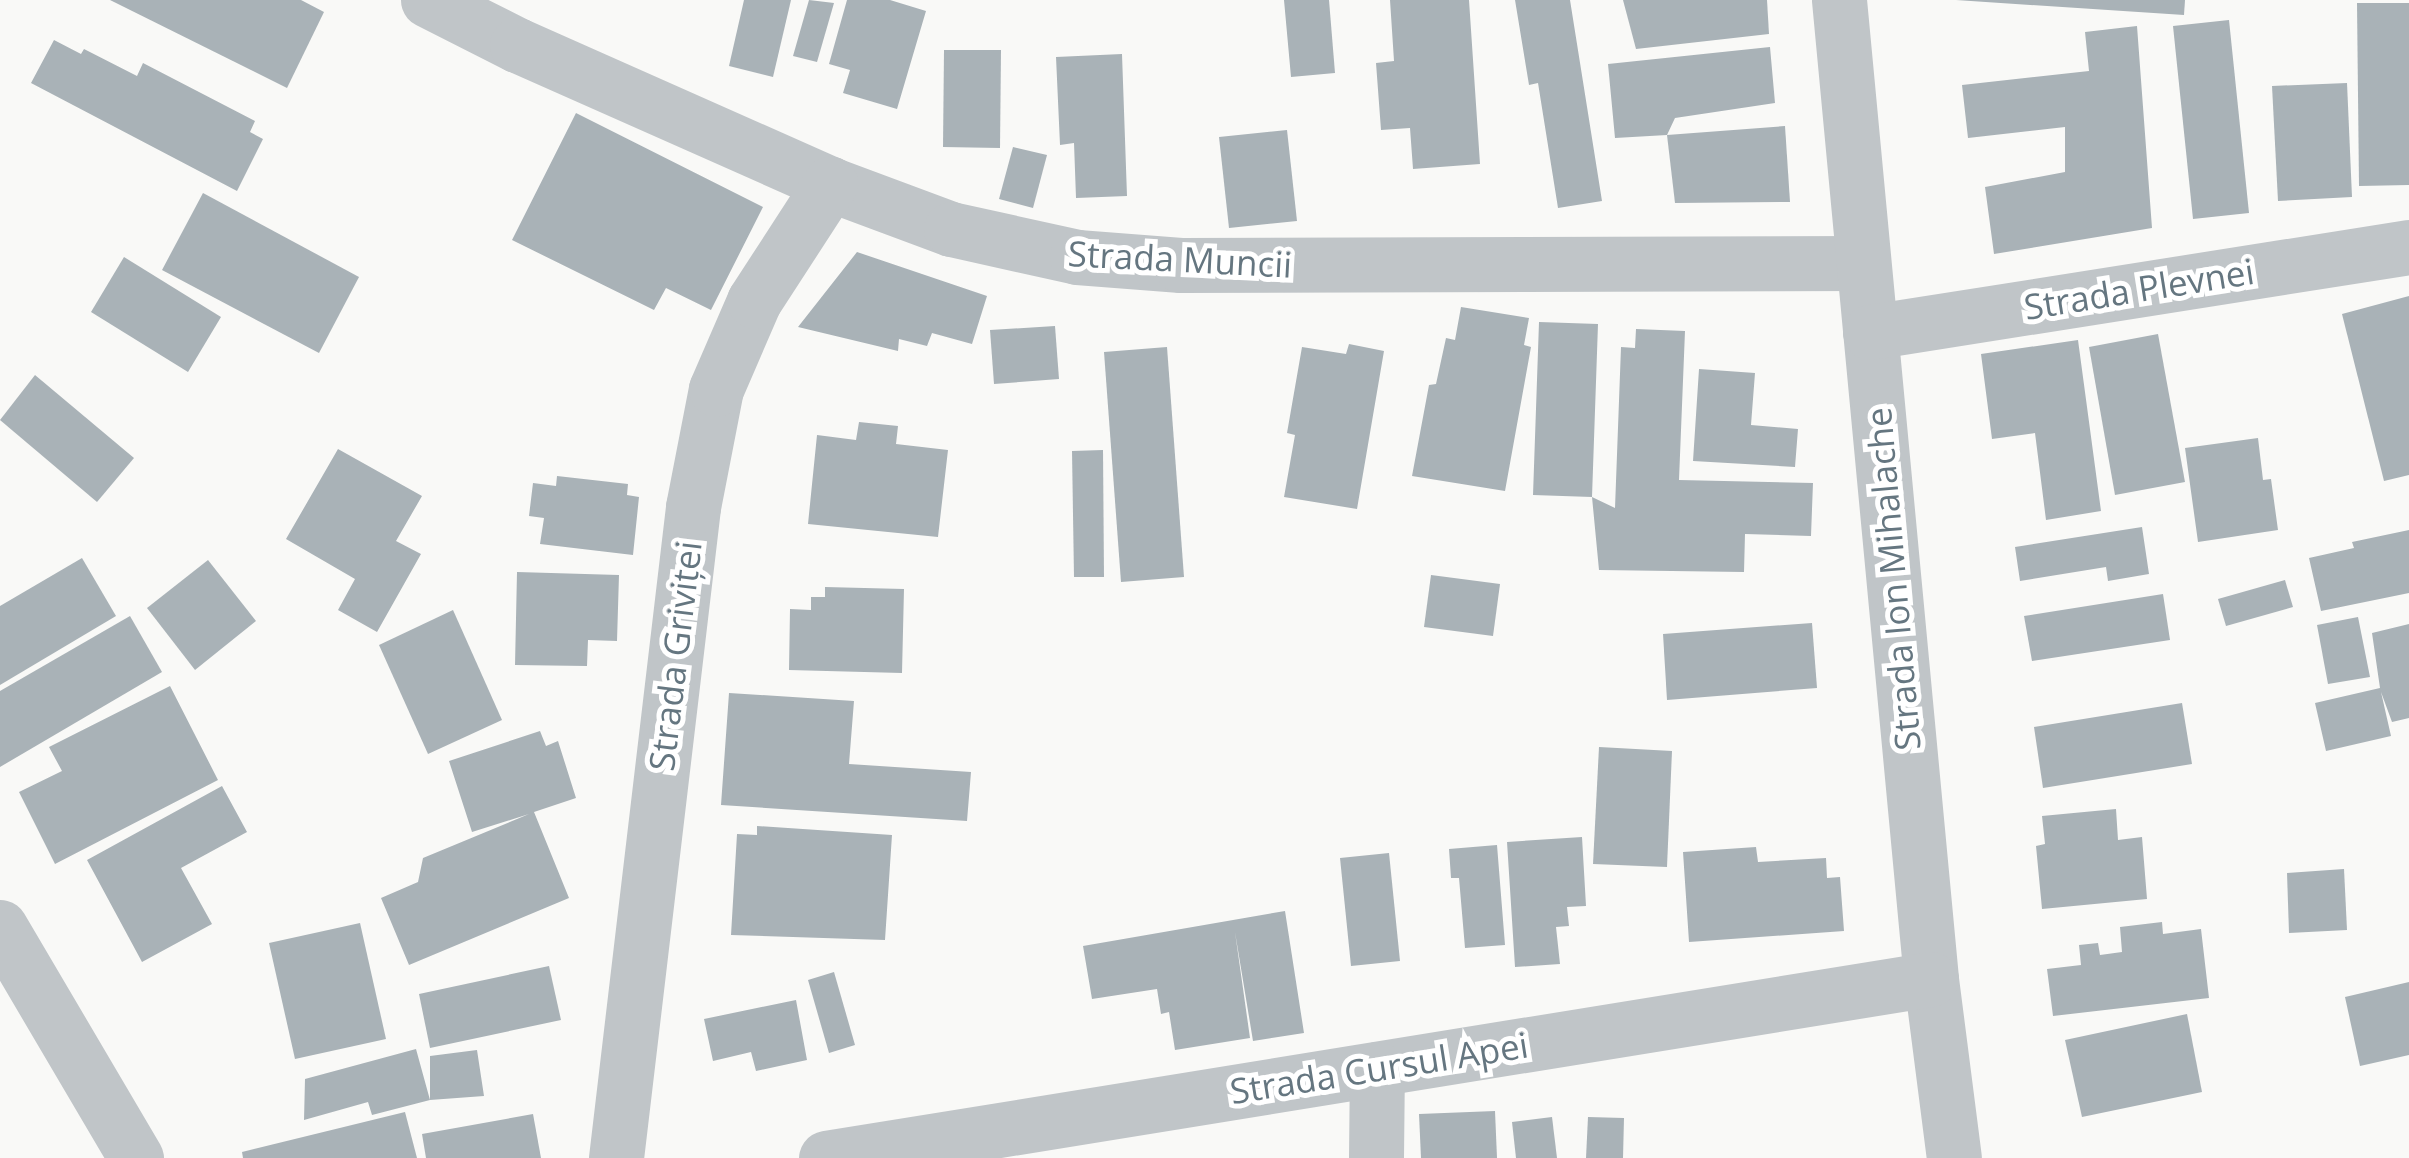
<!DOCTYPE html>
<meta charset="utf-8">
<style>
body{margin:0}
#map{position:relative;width:2409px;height:1158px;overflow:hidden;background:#f9f9f7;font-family:"Open Sans",sans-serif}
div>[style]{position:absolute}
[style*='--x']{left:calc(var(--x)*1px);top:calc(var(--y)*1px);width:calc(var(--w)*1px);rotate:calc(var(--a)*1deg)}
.building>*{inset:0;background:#a9b2b7}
.minor>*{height:55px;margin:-27.5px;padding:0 27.5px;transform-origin:27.5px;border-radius:27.5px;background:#c0c5c8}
span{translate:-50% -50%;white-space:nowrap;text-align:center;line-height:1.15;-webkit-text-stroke:10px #fff;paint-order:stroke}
.street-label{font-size:35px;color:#657680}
</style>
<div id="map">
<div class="building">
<div style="clip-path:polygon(110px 0,301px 0,324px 12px,287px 88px)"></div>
<div style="clip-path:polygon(744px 0,791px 0,773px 77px,729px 66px)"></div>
<div style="clip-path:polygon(809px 0,834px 3px,817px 62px,793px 56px)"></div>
<div style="clip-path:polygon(847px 0,890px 0,926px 11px,897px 109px,843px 93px,850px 70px,829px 64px)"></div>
<div style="clip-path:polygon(1284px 0,1329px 0,1335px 73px,1291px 77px)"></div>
<div style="clip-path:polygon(1390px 0,1469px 0,1480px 164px,1413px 169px,1410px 128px,1381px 130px,1376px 63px,1394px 61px)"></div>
<div style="clip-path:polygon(1515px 0,1570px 0,1602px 201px,1558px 208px,1538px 83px,1529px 85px)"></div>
<div style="clip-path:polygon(1623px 0,1767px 0,1769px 34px,1636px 49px)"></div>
<div style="clip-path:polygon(1956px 0,2185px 0,2184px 15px)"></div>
<div style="clip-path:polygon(2357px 3px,2409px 3px,2409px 185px,2359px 186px)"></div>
<div style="clip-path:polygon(2229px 20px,2249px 213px,2193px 219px,2173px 26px)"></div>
<div style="clip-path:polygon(2137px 26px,2152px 228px,1994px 254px,1985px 187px,2065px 172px,2065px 127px,1968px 138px,1962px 85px,2089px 71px,2085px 32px)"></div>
<div style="clip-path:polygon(54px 40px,81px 54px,84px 49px,137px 76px,143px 63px,255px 121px,250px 132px,263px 139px,237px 191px,31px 83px)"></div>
<div style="clip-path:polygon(1770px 47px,1775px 103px,1675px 118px,1667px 135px,1615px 138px,1608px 64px)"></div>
<div style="clip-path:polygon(944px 50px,1001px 50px,1000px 148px,943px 147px)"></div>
<div style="clip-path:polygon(1122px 54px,1127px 196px,1076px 198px,1074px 143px,1060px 145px,1056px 57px)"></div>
<div style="clip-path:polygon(2347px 83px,2352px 197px,2278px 201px,2272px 86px)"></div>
<div style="clip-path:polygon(576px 113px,763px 207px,711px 310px,666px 288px,654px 310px,512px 240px)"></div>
<div style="clip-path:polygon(1785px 126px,1790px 202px,1675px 203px,1667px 135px)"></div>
<div style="clip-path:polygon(1287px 130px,1297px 221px,1229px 228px,1219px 137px)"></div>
<div style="clip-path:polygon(1013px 147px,1047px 155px,1033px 208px,999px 199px)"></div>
<div style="clip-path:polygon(203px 193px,359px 277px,319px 353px,162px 270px)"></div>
<div style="clip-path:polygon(857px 252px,987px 296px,972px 344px,932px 333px,927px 346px,899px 339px,898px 351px,798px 327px)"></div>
<div style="clip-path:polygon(124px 257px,221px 317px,188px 372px,91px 312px)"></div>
<div style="clip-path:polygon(2409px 296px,2409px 475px,2384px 481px,2342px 314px)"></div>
<div style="clip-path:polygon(1461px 307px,1529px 318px,1524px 345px,1531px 347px,1505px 491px,1412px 476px,1429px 385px,1436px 384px,1446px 338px,1455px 340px)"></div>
<div style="clip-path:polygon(1539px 322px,1598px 324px,1592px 497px,1615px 508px,1621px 347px,1635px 348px,1636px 329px,1685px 331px,1679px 480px,1813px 483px,1811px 536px,1745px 534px,1744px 572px,1599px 570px,1592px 497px,1533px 495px)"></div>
<div style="clip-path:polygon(1055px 326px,1059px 379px,994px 384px,990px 330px)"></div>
<div style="clip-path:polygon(2158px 334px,2185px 482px,2115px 495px,2089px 347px)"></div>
<div style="clip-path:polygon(2078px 340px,2101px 511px,2046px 520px,2035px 433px,1992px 439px,1981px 354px)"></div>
<div style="clip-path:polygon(1349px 344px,1384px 351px,1357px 509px,1284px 497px,1295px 435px,1287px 433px,1302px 347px,1346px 354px)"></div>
<div style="clip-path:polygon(1167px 347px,1184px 577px,1121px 582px,1104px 352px)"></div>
<div style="clip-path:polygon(1699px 369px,1755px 373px,1751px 425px,1798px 429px,1795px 467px,1693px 461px)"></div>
<div style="clip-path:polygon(35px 375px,134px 458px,97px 502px,0 420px)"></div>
<div style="clip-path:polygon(859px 422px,898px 426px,896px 444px,948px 450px,938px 537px,808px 524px,817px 435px,856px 440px)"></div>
<div style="clip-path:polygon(2258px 438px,2263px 480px,2271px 479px,2278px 530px,2198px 542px,2185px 448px)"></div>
<div style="clip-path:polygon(338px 449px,422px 496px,396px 541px,421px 554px,377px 632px,338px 610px,355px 579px,286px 539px)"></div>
<div style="clip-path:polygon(1103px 450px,1104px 577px,1074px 577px,1072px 451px)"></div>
<div style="clip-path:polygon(557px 476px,628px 484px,627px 495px,639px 497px,633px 555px,540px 544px,544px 518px,529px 516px,533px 483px,556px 486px)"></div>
<div style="clip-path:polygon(2142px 527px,2149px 574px,2108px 581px,2106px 567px,2020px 581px,2015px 547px)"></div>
<div style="clip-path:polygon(2409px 530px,2409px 593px,2321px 611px,2309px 558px,2354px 548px,2352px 542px)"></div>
<div style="clip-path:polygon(82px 558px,116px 616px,0 685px,0 606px)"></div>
<div style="clip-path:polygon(208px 560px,256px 621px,195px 670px,147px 608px)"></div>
<div style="clip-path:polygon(517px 572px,619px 575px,617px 641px,588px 640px,587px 666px,515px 665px)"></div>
<div style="clip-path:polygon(1431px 575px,1500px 584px,1493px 636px,1424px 627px)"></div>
<div style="clip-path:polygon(2285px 580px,2293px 607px,2226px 626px,2218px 599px)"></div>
<div style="clip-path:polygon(825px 587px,904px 589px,902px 673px,789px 670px,790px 609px,811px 610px,811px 597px,825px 597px)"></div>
<div style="clip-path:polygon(2163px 594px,2170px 640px,2032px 661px,2024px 616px)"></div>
<div style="clip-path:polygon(453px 610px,502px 720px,428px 754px,379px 645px)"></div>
<div style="clip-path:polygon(130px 616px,162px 672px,0 767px,0 691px)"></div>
<div style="clip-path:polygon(2358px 617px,2370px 677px,2328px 684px,2317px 625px)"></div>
<div style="clip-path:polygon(1812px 623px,1817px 688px,1667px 700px,1663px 634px)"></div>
<div style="clip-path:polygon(2409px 624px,2409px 718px,2392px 722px,2381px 692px,2391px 736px,2326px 751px,2315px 703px,2380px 688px,2372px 633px)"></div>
<div style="clip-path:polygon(170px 686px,218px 780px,55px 864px,19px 792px,62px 771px,49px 747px)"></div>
<div style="clip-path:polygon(729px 693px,854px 701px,849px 764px,971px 772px,967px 821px,721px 805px)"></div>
<div style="clip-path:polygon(2182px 703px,2192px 764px,2043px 788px,2034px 727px)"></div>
<div style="clip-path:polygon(540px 731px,546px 746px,558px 741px,576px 798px,534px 812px,569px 898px,409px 965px,381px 898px,418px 882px,423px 858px,529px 814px,472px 832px,449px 761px)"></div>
<div style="clip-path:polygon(1599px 747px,1672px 751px,1667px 867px,1593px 864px)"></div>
<div style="clip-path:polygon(222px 786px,247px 832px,181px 868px,212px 924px,142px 962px,87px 860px)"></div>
<div style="clip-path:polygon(2116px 809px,2118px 840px,2142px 837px,2147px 899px,2042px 909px,2036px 846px,2045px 844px,2042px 816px)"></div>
<div style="clip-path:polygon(757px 826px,892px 835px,885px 940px,731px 935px,737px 834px,757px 835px)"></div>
<div style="clip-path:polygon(1582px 837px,1586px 906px,1567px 907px,1569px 926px,1556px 927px,1560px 964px,1515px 967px,1507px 842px)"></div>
<div style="clip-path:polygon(1497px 845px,1505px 945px,1465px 948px,1459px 878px,1451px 878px,1449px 849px)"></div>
<div style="clip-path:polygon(1756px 847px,1758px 862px,1826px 858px,1827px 878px,1840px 877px,1844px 931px,1689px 942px,1683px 852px)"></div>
<div style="clip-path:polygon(1389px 853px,1400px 961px,1351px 966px,1340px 858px)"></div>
<div style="clip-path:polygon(2344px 869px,2347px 930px,2289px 933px,2287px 873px)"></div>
<div style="clip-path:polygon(1285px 911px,1304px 1033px,1253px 1041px,1235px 932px,1250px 1038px,1175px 1050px,1169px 1012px,1161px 1014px,1157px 989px,1092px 999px,1083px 946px)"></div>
<div style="clip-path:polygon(2162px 922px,2163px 934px,2201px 929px,2209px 998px,2053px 1016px,2047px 969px,2081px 965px,2079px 945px,2098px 943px,2100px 955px,2122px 952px,2120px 927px)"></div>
<div style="clip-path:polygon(360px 923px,386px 1039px,295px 1059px,269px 943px)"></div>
<div style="clip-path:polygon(549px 966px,561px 1020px,430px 1048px,419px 994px)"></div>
<div style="clip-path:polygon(834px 972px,855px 1045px,829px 1053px,808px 980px)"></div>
<div style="clip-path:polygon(2409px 982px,2409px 1055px,2360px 1066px,2345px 997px)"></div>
<div style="clip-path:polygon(796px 1000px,807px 1060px,756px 1071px,751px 1052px,713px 1061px,704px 1019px)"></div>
<div style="clip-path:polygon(2187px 1014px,2202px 1092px,2082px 1117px,2065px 1040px)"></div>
<div style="clip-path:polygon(416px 1049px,430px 1100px,430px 1056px,477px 1050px,484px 1096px,430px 1100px,372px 1115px,368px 1102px,304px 1120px,305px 1079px)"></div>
<div style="clip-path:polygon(1495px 1111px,1497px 1158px,1421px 1158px,1419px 1114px)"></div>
<div style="clip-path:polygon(405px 1112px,417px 1158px,243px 1158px,242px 1152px)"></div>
<div style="clip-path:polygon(533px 1114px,541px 1158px,426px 1158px,422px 1134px)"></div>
<div style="clip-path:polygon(1552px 1117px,1557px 1158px,1516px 1158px,1512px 1122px)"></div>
<div style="clip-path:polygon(1588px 1117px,1624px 1118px,1623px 1158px,1586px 1158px)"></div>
</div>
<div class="minor">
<div style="--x:428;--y:0;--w:100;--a:26.8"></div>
<div style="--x:517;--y:45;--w:342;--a:23.9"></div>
<div style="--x:830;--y:184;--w:129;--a:20.4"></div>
<div style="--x:951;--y:229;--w:129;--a:12.5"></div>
<div style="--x:1077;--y:257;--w:104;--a:4.4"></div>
<div style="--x:1181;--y:265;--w:681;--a:-0.17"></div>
<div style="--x:1839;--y:0;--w:983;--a:84.63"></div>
<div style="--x:1931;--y:979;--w:180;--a:82.7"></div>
<div style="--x:1870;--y:332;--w:546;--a:-8.96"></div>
<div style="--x:0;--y:927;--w:268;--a:59.5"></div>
<div style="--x:616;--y:1158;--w:656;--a:-83.25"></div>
<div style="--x:693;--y:507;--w:120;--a:-79"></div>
<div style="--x:716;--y:389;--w:96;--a:-66.6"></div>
<div style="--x:754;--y:301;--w:140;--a:-57"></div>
<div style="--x:826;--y:1158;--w:1119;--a:-9.2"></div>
<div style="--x:1376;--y:1158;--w:89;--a:-89.4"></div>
</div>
<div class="street-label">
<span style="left:1180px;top:259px;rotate:3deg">Strada Muncii</span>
<span style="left:2139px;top:289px;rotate:-9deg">Strada Plevnei</span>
<span style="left:1893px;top:579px;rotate:-95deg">Strada Ion Mihalache</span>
<span style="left:675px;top:656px;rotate:-83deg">Strada Griviței</span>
<span style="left:1379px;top:1068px;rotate:-9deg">Strada Cursul Apei</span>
</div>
</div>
